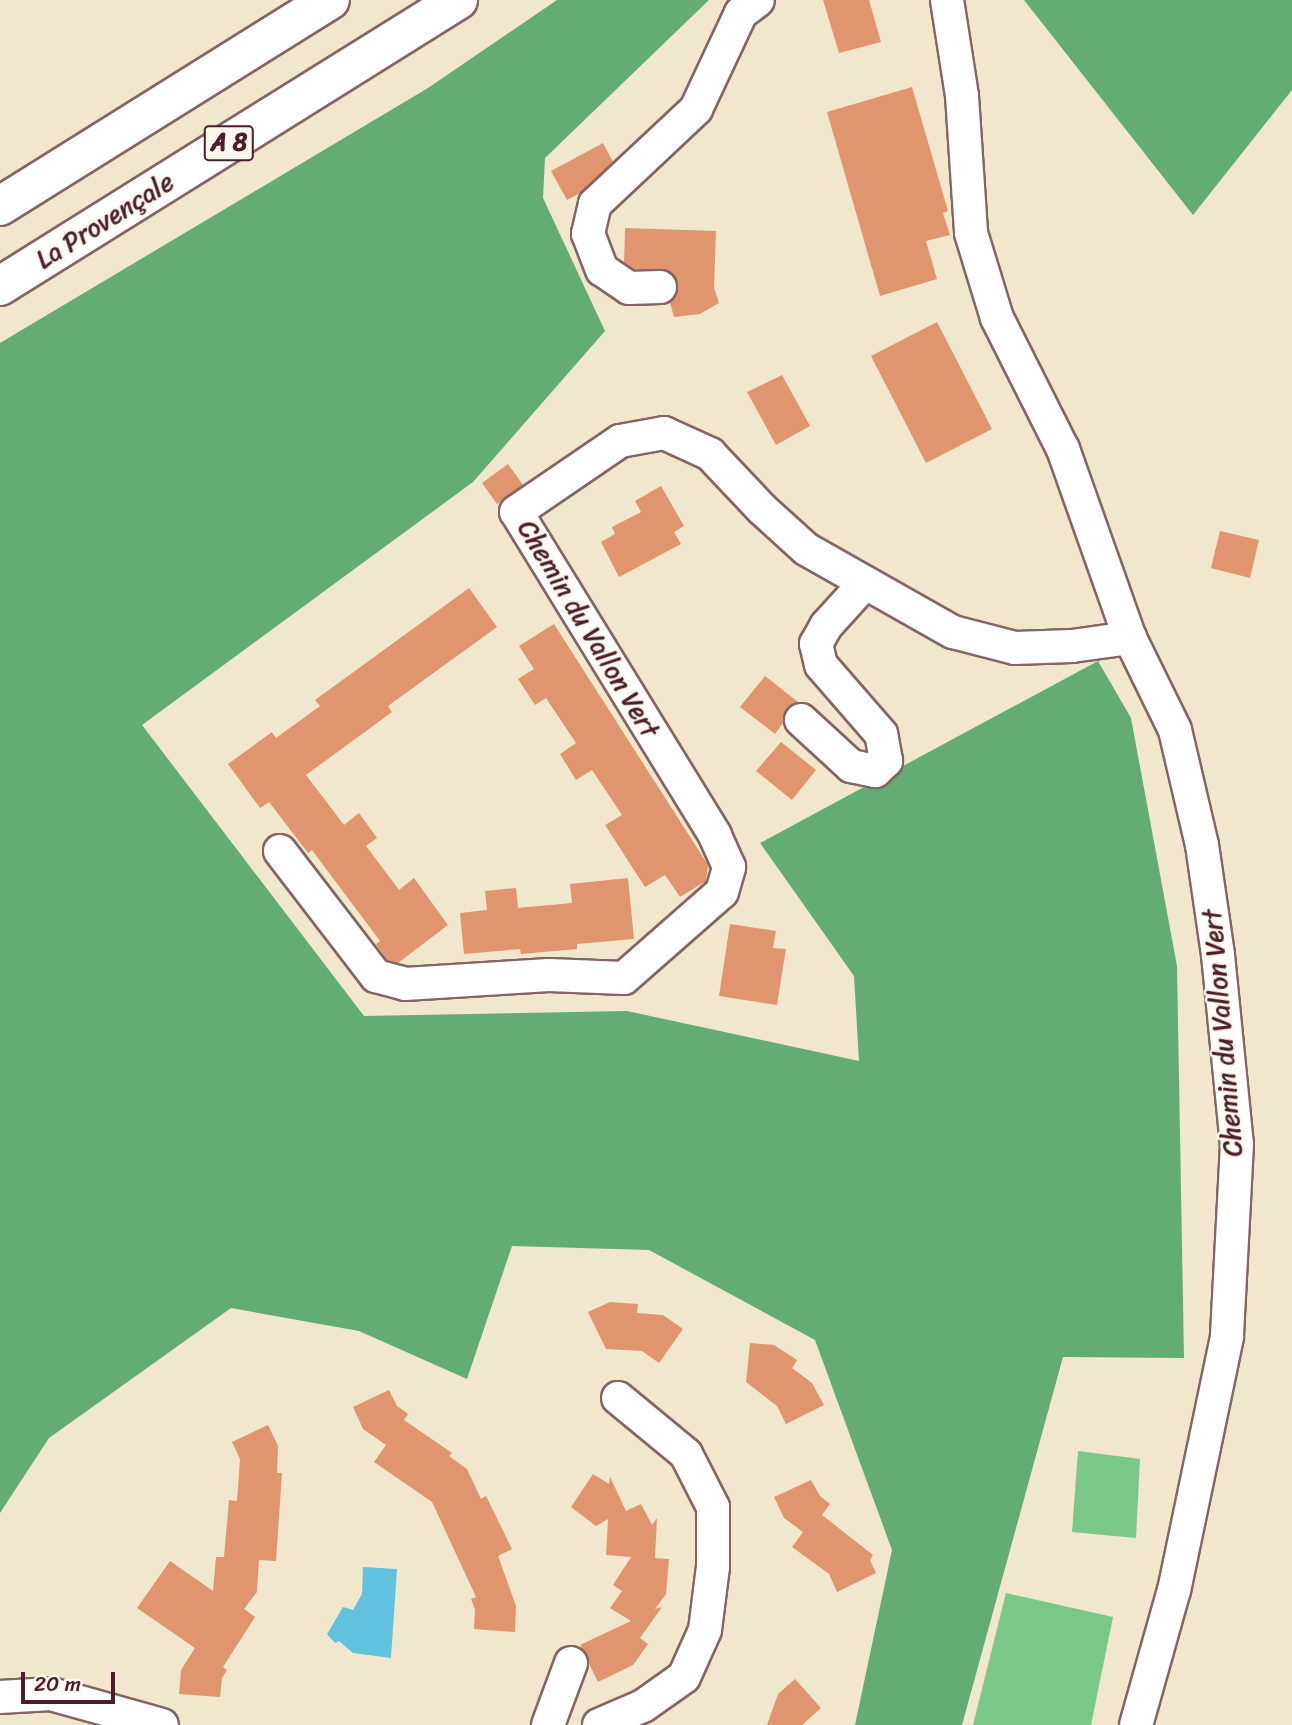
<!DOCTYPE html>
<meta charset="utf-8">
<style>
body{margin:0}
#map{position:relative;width:1292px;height:1725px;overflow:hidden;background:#f0e7cc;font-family:Sriracha,sans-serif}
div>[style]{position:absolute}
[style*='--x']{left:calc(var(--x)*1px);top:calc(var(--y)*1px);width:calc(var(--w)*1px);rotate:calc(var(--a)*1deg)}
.green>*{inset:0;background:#7ac888}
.forest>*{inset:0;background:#63ac74}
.water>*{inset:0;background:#61c2df}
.building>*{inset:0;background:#e1956f}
.roads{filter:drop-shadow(2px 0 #846563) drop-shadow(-2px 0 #846563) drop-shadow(0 2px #846563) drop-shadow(0 -2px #846563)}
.minor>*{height:32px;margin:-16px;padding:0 16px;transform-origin:16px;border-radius:16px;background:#fff}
.highway>*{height:38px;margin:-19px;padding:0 19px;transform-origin:19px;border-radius:19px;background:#fff}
span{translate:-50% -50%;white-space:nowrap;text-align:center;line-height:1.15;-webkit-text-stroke:5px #fbf7ec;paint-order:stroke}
.shield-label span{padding:2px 5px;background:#fbf7ec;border:2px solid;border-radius:5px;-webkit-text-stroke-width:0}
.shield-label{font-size:24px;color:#4a1f2b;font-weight:700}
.street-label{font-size:26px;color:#4a1f2b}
.scale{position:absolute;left:21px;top:1672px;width:94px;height:32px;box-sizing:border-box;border:4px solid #4a1f2b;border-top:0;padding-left:9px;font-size:21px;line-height:24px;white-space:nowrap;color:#4a1f2b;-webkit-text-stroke:5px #fbf7ec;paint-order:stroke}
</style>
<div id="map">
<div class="green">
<div style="clip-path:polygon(1078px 1451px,1140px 1459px,1136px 1538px,1072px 1532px)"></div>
<div style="clip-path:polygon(1006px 1593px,1113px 1617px,1091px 1725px,973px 1725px)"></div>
</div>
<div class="forest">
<div style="clip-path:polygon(557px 0,709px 0,545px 158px,543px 198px,605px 331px,473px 482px,142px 725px,364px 1016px,627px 1011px,859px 1061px,854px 976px,760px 843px,1098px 661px,1131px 718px,1177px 966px,1184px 1358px,1063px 1357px,962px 1725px,855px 1725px,892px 1550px,815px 1340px,649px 1250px,512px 1246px,467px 1379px,359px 1331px,231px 1308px,49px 1438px,0 1513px,0 343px,428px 88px)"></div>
<div style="clip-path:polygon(1024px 0,1292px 0,1292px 90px,1193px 215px)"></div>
</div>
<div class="water">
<div style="clip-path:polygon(363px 1567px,397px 1569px,391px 1658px,353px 1653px,339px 1641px,335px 1643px,327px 1634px,343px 1607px,353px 1610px,362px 1594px)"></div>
</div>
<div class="building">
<div style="clip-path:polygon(823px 0,869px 0,881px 42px,839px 53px)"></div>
<div style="clip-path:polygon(912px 87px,948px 211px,943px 213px,950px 235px,926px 241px,937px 279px,880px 296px,827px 112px)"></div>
<div style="clip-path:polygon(603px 143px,613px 162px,582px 192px,567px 200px,551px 171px)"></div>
<div style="clip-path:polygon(625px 228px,716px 231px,714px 288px,719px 303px,700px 314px,674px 317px,670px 303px,676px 295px,676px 278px,668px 271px,634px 269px,624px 262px)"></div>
<div style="clip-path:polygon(937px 322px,992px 429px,926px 463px,871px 356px)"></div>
<div style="clip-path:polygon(782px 375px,810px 426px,776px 445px,747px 392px)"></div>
<div style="clip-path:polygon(508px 464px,523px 485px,497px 504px,482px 483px)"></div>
<div style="clip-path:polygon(661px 486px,684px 526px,674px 532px,681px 544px,619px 577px,601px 542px,615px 534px,612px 527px,641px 512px,635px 501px)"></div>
<div style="clip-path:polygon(1220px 531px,1259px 540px,1250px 578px,1211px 568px)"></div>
<div style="clip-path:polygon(469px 588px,497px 627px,388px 706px,392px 712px,306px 775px,344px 825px,359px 813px,377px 838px,366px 846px,399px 890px,414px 878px,448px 925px,398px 963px,387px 960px,376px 944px,380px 941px,312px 850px,308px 853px,269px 802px,260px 808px,228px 764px,272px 732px,276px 738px,320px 706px,315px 700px)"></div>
<div style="clip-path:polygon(554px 624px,708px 865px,706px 881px,680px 897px,665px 875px,645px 887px,605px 825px,622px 815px,592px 770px,576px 780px,560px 754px,576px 743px,546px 698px,535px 705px,518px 679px,534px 669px,519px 646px)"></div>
<div style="clip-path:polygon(765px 676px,798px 702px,787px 708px,783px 723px,775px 734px,740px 707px)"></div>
<div style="clip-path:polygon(781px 742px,816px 770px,792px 800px,756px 771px)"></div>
<div style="clip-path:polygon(628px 878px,634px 939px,577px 944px,577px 949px,521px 954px,520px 949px,464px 954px,460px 913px,487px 910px,485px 891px,516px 888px,518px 908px,572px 903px,570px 884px)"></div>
<div style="clip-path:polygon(730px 924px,776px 931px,773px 948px,786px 949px,777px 1005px,719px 996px)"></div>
<div style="clip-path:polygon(610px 1302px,638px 1304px,637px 1313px,663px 1315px,683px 1329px,659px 1363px,642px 1351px,606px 1349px,588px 1312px)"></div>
<div style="clip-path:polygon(750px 1343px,774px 1345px,797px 1360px,792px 1368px,812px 1383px,824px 1405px,786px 1424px,777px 1406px,746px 1382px)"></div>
<div style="clip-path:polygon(389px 1390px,397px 1406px,408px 1414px,404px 1420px,452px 1453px,449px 1456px,467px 1469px,481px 1499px,486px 1496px,512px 1549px,498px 1556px,516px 1606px,515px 1632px,474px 1629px,475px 1609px,471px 1599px,476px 1597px,432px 1502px,374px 1462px,386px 1445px,363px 1429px,353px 1407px)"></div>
<div style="clip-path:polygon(268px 1425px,278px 1446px,277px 1473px,282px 1473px,276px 1561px,259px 1560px,257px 1592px,244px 1609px,255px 1617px,223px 1667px,227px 1670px,222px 1678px,220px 1697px,179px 1694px,181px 1670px,195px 1648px,137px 1608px,170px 1561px,213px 1591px,216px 1557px,224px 1557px,229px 1500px,237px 1501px,240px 1459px,232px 1442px)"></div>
<div style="clip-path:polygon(593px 1474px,609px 1484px,610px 1477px,626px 1511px,641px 1504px,652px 1525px,657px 1518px,655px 1558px,669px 1559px,666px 1594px,655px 1609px,662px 1607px,640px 1638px,648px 1644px,633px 1665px,598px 1682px,580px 1645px,631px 1621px,610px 1608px,622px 1591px,613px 1585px,631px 1557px,606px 1555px,608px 1519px,596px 1526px,571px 1507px)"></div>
<div style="clip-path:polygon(811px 1480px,820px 1496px,830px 1504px,822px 1515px,873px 1555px,870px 1560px,876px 1573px,837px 1592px,829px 1574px,792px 1547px,803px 1532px,784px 1518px,774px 1497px)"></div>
<div style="clip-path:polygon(795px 1679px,821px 1708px,802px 1725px,767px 1725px,778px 1694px)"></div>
</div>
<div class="roads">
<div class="minor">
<div style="--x:947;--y:0;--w:97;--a:81.1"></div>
<div style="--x:962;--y:96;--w:137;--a:86.2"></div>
<div style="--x:971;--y:233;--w:89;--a:73"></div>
<div style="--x:997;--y:318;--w:147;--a:63.3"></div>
<div style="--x:1063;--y:449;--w:201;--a:70.5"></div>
<div style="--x:1130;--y:638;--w:102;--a:63.9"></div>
<div style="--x:1175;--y:730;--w:118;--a:76.8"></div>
<div style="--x:1202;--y:845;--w:111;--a:81.7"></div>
<div style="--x:1218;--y:955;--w:190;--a:84.3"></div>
<div style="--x:1237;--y:1144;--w:193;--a:93"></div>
<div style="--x:1227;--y:1337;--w:258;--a:101.8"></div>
<div style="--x:1174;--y:1590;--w:140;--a:105.7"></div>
<div style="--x:660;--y:287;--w:31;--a:178"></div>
<div style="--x:629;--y:288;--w:32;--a:-146"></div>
<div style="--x:602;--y:270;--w:39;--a:-111"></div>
<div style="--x:588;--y:234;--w:31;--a:-77"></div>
<div style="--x:595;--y:204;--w:139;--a:-43.2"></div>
<div style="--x:696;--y:109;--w:106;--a:-64.9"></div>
<div style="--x:741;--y:13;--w:21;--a:-37"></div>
<div style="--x:801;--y:720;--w:68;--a:42.6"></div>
<div style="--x:851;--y:766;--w:25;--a:12"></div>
<div style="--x:875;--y:771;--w:15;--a:-42"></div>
<div style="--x:886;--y:761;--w:27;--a:-100"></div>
<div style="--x:881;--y:734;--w:91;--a:-131"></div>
<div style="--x:821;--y:665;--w:22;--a:-103"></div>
<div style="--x:816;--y:644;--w:21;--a:-61"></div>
<div style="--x:826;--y:626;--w:58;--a:-47.8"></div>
<div style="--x:280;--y:851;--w:158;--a:52.5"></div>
<div style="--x:376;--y:976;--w:30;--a:15"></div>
<div style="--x:405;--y:984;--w:144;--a:-3.6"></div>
<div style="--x:549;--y:975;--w:75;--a:2.3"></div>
<div style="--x:624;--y:978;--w:130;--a:-41.3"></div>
<div style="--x:722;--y:892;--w:26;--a:-74"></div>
<div style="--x:729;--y:867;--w:35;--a:-114"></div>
<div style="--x:715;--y:835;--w:379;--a:-121.6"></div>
<div style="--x:516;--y:512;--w:126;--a:-34.3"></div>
<div style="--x:620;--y:441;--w:45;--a:-10.3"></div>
<div style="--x:664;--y:433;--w:51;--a:24.5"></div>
<div style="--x:710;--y:454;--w:76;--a:46.6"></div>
<div style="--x:762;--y:509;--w:59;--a:42.3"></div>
<div style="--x:806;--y:549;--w:169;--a:29.5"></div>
<div style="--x:953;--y:632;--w:64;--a:14.5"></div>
<div style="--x:1015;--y:648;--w:57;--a:-2"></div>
<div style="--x:1072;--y:646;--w:59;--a:-7.9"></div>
<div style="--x:0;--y:1697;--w:51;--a:-3.4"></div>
<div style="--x:51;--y:1694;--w:115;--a:15.6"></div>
<div style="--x:548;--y:1725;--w:66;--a:-69.6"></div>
<div style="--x:599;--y:1725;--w:48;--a:-23.4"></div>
<div style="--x:643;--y:1706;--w:50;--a:-35.3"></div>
<div style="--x:684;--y:1677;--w:51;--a:-65.9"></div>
<div style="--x:705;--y:1630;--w:64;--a:-82.8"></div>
<div style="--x:713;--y:1567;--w:60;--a:-90"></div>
<div style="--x:713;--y:1507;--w:59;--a:-117"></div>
<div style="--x:686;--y:1454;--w:88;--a:-140.5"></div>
</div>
<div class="highway">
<div style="--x:0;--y:206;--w:389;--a:-32"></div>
<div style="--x:0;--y:286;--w:540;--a:-31.98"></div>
</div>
</div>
<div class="shield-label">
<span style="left:229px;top:143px">A 8</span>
</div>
<div class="street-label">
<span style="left:105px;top:221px;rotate:-32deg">La Provençale</span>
<span style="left:588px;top:629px;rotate:59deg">Chemin du Vallon Vert</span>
<span style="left:1223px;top:1033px;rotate:-95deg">Chemin du Vallon Vert</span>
</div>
<div class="scale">20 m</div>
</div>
